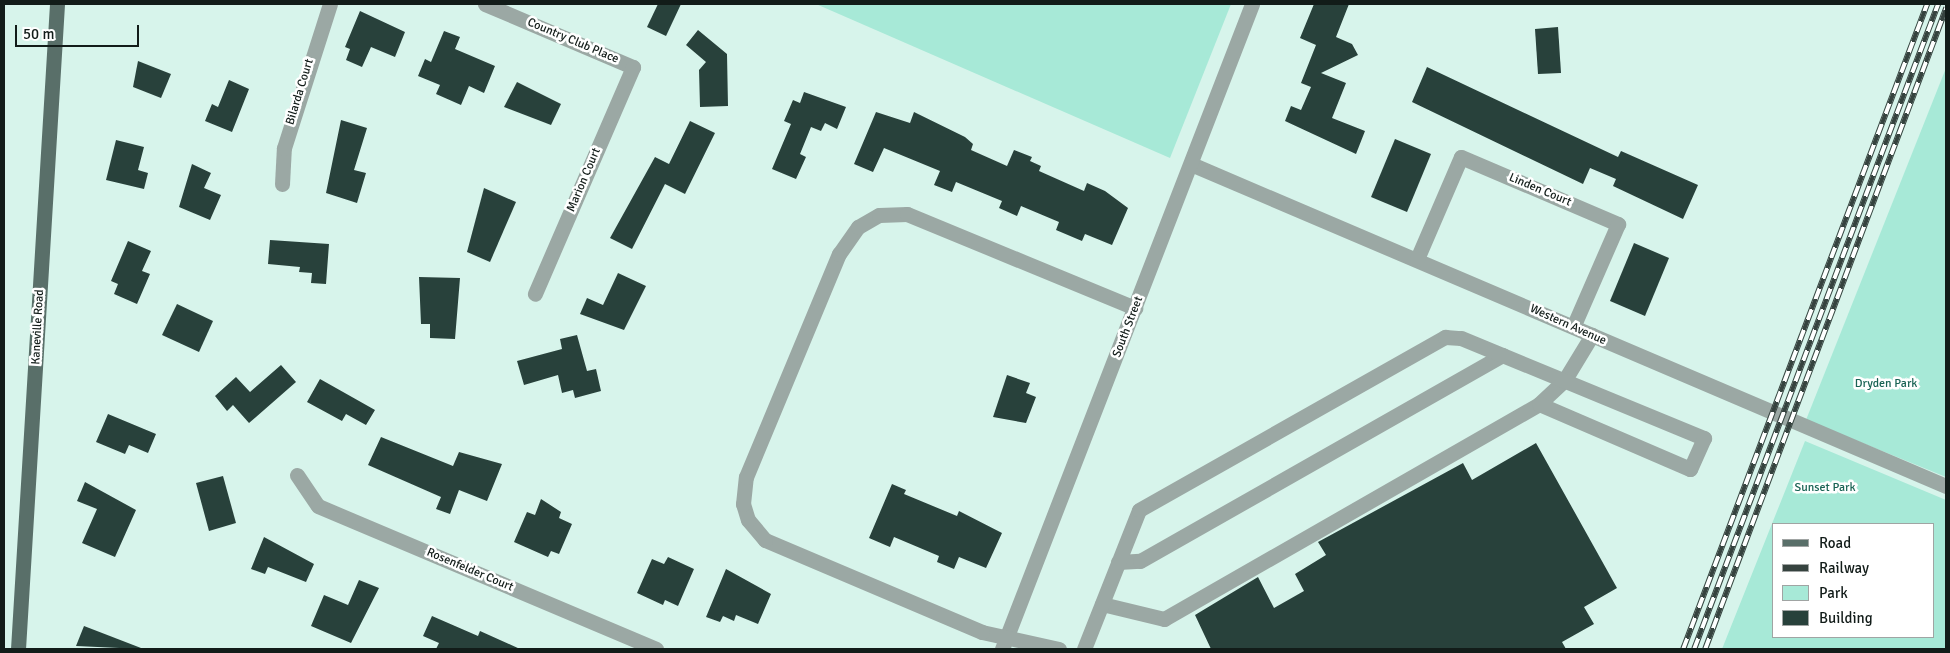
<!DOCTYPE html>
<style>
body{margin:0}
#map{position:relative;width:1950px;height:653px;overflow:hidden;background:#d7f4eb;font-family:Signika,sans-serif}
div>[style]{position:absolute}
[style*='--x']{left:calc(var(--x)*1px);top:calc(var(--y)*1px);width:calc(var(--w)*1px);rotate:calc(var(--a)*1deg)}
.green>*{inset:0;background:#a7e9d7}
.building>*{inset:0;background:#28413b}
.minor>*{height:15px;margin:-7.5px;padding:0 7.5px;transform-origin:7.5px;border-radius:7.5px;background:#9ba8a4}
.major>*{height:15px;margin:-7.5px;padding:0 7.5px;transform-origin:7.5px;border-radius:7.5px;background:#596f69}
.rail>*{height:5.5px;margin-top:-2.75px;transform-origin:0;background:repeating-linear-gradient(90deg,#fff 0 11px,#36433f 0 22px);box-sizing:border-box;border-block:1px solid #36433f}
span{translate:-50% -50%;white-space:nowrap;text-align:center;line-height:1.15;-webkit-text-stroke:5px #fff;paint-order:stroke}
.street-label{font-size:12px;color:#121c19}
.park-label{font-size:12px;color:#196354}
.frame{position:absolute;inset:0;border:5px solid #121c19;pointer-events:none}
.legend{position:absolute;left:1772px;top:523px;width:162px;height:115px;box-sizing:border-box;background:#fff;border:1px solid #a0a4a3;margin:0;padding:6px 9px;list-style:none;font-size:15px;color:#121c19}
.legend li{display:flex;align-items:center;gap:10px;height:25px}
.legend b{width:25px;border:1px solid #a0a4a3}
.scale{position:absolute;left:15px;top:25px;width:124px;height:22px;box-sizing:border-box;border:2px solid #121c19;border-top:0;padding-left:6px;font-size:15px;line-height:18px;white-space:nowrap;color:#121c19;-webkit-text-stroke:4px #fff;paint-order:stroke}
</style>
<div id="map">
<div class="green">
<div style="clip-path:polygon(816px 4px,1231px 4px,1170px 158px)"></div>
<div style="clip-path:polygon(1946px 68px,1946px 477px,1806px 420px)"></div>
<div style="clip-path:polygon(evenodd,1805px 441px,1946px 500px,1946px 649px,1722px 649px,1805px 441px,1774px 524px,1934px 524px,1934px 637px,1774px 637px,1774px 524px)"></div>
</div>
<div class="building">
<div style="clip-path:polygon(658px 4px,681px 4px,666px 36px,647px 27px)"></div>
<div style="clip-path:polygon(1314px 4px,1349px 4px,1336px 37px,1352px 44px,1358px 55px,1321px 73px,1346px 83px,1332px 118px,1365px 131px,1356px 154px,1285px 121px,1291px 106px,1301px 110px,1311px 87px,1301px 83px,1316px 45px,1300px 38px)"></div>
<div style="clip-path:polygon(360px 11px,405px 32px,395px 57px,371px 47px,362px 67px,346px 60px,350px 49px,345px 47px)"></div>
<div style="clip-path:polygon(1558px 27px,1561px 73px,1538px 74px,1535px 29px)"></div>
<div style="clip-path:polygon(698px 30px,727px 54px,728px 106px,700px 107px,699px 70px,706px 62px,686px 45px)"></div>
<div style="clip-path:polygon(444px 31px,460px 37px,455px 49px,495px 66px,484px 93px,469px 86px,461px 105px,436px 94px,440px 85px,418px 76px,425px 59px,431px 62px)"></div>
<div style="clip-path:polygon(138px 61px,171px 74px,161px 98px,133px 87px)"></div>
<div style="clip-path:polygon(1427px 67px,1618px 157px,1621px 151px,1698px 185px,1683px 219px,1613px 186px,1616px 179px,1590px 168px,1583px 184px,1412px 102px)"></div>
<div style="clip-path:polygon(229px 80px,249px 89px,232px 132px,205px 121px,212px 104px,218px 107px)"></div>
<div style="clip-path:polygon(517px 82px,561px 104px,551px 125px,504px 107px)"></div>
<div style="clip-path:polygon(804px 92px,846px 107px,837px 129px,825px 123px,821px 131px,811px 127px,800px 154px,806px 157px,796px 179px,772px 169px,791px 124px,784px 121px,793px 100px,800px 103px)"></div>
<div style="clip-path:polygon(876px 112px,910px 123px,914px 112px,965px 137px,973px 144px,971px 150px,1007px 166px,1014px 150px,1032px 157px,1030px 161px,1041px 166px,1039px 171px,1084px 191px,1087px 183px,1105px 191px,1128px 208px,1112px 245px,1085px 234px,1082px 241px,1056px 230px,1059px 222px,1021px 206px,1017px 216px,999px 208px,1002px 201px,956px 182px,952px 192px,934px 185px,940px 171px,884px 148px,873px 172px,854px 164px)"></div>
<div style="clip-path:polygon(341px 120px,367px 128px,354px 170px,366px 173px,357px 203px,326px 193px)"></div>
<div style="clip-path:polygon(690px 121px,715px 133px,685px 194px,665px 184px,632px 249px,610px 238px,655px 157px,669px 164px)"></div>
<div style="clip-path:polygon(1395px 139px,1431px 154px,1407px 212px,1371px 197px)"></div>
<div style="clip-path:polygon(116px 140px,144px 147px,138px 170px,148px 173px,144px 189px,106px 180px)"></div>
<div style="clip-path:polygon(192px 164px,211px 173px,204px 188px,221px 195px,210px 220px,179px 207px)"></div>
<div style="clip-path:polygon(484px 188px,516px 202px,490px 262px,467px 252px)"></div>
<div style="clip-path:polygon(270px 240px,329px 244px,326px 284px,311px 283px,312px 273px,299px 272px,300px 267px,268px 264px)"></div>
<div style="clip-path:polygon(128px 241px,151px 251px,142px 271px,150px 274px,137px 304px,114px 294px,118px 284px,111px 281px)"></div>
<div style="clip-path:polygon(1634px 243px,1669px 258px,1645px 316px,1610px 301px)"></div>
<div style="clip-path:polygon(618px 273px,646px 286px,624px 330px,580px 314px,587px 298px,603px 305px)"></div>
<div style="clip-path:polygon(419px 277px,460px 278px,455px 339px,430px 338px,430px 324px,421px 324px)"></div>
<div style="clip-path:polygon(177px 304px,213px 321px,199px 352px,162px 335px)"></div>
<div style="clip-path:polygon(577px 335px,587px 371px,596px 369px,601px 391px,575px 398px,573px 390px,562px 393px,558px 375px,524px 385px,517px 361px,562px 349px,560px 339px)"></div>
<div style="clip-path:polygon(281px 365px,296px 382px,249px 423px,233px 405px,227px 411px,215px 396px,236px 377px,250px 392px)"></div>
<div style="clip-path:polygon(1007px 375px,1030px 383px,1026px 393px,1036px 397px,1026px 423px,993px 417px)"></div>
<div style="clip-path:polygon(320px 379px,375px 410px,366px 425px,346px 414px,342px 421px,307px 402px)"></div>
<div style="clip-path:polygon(108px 414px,156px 434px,148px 453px,129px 445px,125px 454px,96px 442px)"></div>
<div style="clip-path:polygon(381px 437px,453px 466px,459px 452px,502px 464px,487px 501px,459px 490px,450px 514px,436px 509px,441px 497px,368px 465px)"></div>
<div style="clip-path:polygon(1536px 443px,1617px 588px,1584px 607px,1594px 624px,1562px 642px,1566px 649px,1211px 649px,1195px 615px,1258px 577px,1274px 608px,1304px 591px,1295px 574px,1326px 555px,1318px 542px,1463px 463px,1472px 480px)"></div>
<div style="clip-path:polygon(223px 476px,236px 523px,209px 531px,196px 483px)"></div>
<div style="clip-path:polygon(85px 482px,136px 510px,115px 557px,82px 543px,97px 509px,77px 501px)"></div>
<div style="clip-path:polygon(892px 484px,906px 490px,904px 494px,957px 516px,959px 511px,1002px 533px,986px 568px,959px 557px,954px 569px,937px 562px,939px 556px,894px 537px,890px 547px,869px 538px)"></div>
<div style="clip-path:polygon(541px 499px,561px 512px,559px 518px,572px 524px,559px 554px,551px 551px,548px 557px,514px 542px,527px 512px,535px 515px)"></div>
<div style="clip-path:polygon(264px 537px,314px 564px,306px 582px,268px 567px,265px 574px,251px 569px)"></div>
<div style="clip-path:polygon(668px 557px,694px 569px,678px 606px,665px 600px,663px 605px,637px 593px,652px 559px,664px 564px)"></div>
<div style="clip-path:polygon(726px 569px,771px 594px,758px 624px,736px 615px,734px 621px,723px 616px,720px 622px,706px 617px)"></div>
<div style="clip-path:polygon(359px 580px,379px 588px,351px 643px,311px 626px,324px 595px,348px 605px)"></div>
<div style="clip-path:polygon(432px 616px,478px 636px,480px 631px,520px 649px,436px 649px,439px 643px,423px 636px)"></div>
<div style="clip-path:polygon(84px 626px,141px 648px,141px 649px,76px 646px)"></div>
</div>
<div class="minor">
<div style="--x:485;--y:4;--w:161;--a:23.1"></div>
<div style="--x:633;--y:67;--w:247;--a:113.4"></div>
<div style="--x:1191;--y:164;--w:821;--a:23.1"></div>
<div style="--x:282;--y:184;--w:36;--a:-87"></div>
<div style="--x:284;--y:148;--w:151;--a:-72.3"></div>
<div style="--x:1417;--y:259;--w:111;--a:-66.7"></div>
<div style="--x:1461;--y:157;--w:171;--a:23.1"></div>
<div style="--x:1618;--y:224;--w:112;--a:113.6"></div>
<div style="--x:297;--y:475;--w:37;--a:56"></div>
<div style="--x:318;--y:506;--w:367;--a:22.9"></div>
<div style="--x:1118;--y:562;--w:22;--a:-3"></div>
<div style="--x:1140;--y:561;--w:417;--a:-29.6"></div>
<div style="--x:1102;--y:604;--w:64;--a:13.6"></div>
<div style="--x:1164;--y:619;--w:432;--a:-29.8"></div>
<div style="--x:1539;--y:404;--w:34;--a:-43"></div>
<div style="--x:1564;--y:381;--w:54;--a:-58.7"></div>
<div style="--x:1002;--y:649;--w:692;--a:-68.81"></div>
<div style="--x:1059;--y:649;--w:79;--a:-167.6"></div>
<div style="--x:982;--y:632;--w:236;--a:-157"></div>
<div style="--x:765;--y:540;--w:26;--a:-130"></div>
<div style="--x:748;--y:520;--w:17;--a:-107"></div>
<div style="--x:743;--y:504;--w:27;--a:-84"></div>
<div style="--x:746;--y:477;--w:242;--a:-67.4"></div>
<div style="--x:839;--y:254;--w:33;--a:-55"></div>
<div style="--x:858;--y:227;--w:24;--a:-30"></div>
<div style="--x:879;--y:215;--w:28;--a:-2"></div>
<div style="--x:907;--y:214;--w:247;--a:22.4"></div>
<div style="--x:1084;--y:649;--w:149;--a:-68.4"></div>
<div style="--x:1139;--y:510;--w:352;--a:-29.5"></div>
<div style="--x:1445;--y:337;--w:16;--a:4"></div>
<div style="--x:1461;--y:338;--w:263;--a:22.4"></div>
<div style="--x:1704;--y:438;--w:34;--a:114"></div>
<div style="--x:1690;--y:469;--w:164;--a:-156.7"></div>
</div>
<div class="major">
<div style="--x:18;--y:649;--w:646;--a:-86.54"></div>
</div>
<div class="rail">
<div style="--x:1683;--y:649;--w:690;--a:-69.28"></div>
<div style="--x:1694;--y:649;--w:690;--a:-69.28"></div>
<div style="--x:1705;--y:649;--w:685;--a:-69.39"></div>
</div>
<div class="street-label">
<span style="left:573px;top:41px;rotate:23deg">Country Club Place</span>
<span style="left:300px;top:92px;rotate:-73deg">Bilarda Court</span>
<span style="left:584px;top:180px;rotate:-67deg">Marion Court</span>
<span style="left:1540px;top:190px;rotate:23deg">Linden Court</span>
<span style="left:1568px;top:325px;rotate:24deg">Western Avenue</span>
<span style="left:38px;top:327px;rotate:-87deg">Kaneville Road</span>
<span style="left:1128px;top:327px;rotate:-69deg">South Street</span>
<span style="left:470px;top:570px;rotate:23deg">Rosenfelder Court</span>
</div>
<div class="park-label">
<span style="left:1886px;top:384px">Dryden Park</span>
<span style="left:1825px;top:488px">Sunset Park</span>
</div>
<div class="frame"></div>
<ul class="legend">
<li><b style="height:6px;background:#596f69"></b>Road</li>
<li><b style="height:6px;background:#36433f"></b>Railway</li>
<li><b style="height:14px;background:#a7e9d7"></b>Park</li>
<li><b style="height:14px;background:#28413b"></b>Building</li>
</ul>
<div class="scale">50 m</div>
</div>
